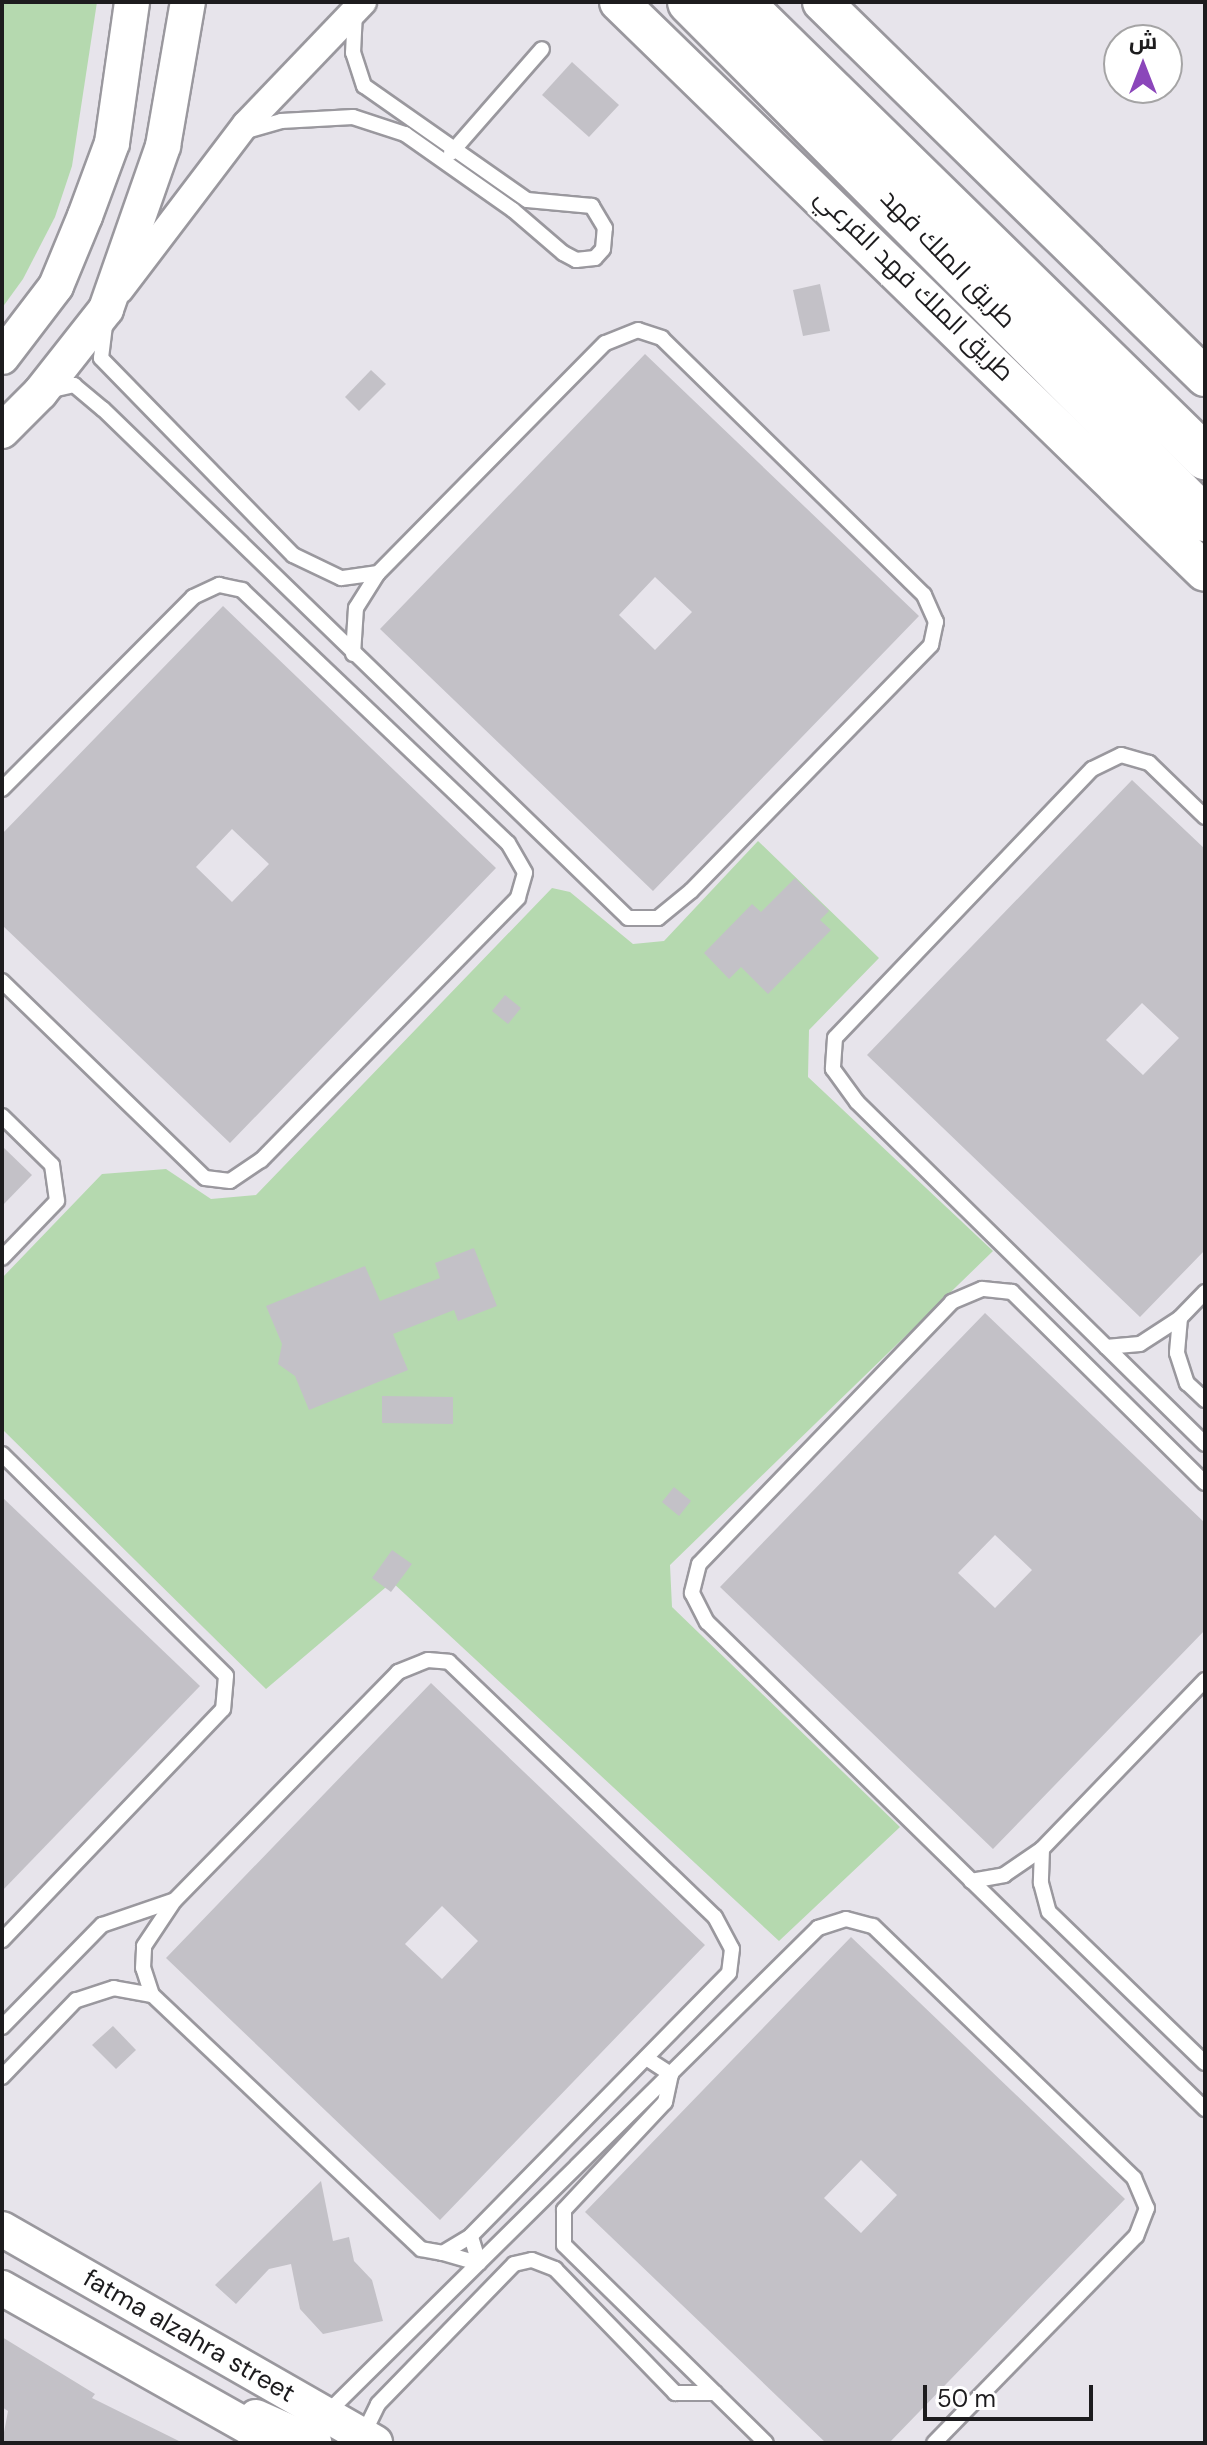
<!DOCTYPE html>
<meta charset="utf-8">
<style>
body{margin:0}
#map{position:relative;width:1207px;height:2445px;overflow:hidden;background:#e7e4eb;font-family:"DM Sans",Cairo,sans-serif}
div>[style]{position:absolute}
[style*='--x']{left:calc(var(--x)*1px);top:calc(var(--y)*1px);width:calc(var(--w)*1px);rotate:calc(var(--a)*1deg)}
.green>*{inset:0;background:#b5d9af}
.building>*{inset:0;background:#c3c1c7}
.roads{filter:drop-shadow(2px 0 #9a989e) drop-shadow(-2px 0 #9a989e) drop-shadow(0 2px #9a989e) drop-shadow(0 -2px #9a989e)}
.service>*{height:14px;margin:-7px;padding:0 7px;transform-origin:7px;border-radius:7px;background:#fff}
.minor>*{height:26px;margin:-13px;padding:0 13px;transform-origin:13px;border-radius:13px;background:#fff}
.tertiary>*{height:34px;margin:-17px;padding:0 17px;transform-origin:17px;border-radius:17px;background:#fff}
.secondary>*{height:38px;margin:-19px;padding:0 19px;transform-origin:19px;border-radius:19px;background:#fff}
.motorway>*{height:44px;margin:-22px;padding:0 22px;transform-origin:22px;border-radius:22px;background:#fff}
span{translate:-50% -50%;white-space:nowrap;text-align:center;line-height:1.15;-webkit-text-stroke:6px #fff;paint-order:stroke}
.street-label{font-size:26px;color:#1d1c1e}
.frame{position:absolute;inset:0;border:4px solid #1d1c1e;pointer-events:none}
.north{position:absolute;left:1103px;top:24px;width:80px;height:80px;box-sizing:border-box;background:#fff;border:2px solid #a5a4a5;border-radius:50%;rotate:0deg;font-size:22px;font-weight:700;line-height:32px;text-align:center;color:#1d1c1e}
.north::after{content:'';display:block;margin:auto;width:28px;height:36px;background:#8b46ba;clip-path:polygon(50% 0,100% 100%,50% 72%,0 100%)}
.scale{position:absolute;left:923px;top:2385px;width:170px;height:36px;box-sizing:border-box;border:4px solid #1d1c1e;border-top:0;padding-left:10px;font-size:24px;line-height:28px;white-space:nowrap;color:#1d1c1e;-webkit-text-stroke:6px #fff;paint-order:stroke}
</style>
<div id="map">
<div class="green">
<div style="clip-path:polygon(2px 2px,97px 2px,72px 166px,55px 217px,23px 279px,2px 308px)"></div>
<div style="clip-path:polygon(758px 841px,879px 958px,809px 1030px,808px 1077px,993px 1251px,670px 1565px,672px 1607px,900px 1827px,779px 1941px,392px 1582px,266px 1689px,2px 1429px,2px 1278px,102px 1174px,166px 1169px,211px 1199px,256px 1195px,552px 888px,570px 892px,633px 944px,664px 941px)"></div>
</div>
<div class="building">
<div style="clip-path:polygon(572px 62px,619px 105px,589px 137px,542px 95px)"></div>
<div style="clip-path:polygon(820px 284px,830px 331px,803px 336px,793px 290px)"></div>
<div style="clip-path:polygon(evenodd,645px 354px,919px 616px,653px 891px,380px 629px,645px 354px,655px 577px,692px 612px,655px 650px,619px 615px,655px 577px)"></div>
<div style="clip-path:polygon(371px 370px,386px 384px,359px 411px,345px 397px)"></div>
<div style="clip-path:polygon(evenodd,223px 606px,496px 868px,230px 1143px,2px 925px,2px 834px,223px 606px,232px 829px,269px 864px,232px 902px,196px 867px,232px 829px)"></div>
<div style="clip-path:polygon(evenodd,1132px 780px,1205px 849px,1205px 1250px,1140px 1317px,867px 1055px,1132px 780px,1142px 1003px,1179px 1038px,1143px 1075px,1106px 1040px,1142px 1003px)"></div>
<div style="clip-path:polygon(795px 878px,829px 911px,820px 920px,831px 930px,768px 994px,741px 967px,729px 979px,704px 953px,752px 904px,761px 912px)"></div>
<div style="clip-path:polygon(505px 995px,521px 1008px,508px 1024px,492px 1011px)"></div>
<div style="clip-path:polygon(2px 1146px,32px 1175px,2px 1206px)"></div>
<div style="clip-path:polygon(474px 1248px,497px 1306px,458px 1321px,454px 1310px,393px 1334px,408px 1370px,309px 1410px,295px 1376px,278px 1364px,282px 1344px,266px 1306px,365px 1266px,380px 1301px,440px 1278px,435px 1263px)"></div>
<div style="clip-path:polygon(evenodd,985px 1313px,1205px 1523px,1205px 1630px,993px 1849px,720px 1587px,985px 1313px,995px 1535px,1032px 1570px,995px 1608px,958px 1573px,995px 1535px)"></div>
<div style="clip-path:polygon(382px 1396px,453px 1397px,453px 1424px,382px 1423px)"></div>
<div style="clip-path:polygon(674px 1487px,691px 1501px,679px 1516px,662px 1502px)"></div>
<div style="clip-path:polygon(2px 1497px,200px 1686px,2px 1891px)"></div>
<div style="clip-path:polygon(392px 1550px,412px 1564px,391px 1592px,372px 1578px)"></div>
<div style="clip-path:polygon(evenodd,431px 1683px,705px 1945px,440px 2220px,166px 1958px,431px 1683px,442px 1906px,478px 1941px,442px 1979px,405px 1944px,442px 1906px)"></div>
<div style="clip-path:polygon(evenodd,851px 1937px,1125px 2199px,889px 2443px,826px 2443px,585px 2212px,851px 1937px,861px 2160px,897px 2195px,861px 2233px,824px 2198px,861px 2160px)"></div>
<div style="clip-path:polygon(113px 2026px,136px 2050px,116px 2069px,92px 2045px)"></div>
<div style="clip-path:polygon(321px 2181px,333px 2241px,349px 2237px,354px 2261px,372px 2280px,383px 2321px,323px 2334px,300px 2309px,291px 2264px,269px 2269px,236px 2304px,215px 2285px)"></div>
<div style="clip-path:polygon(2px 2337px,95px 2394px,92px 2398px,183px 2443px,2px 2443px,8px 2411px,2px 2407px)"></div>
</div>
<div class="roads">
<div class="service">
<div style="--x:243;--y:132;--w:40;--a:-16"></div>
<div style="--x:281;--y:121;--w:72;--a:-3.2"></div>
<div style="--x:353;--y:117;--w:55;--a:18.1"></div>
<div style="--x:405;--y:134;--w:132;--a:35.1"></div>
<div style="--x:513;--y:210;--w:66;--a:40.7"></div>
<div style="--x:563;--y:253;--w:15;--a:28"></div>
<div style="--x:576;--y:260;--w:19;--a:-6"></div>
<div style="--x:595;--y:258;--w:12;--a:-48"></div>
<div style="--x:603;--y:249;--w:21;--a:-85"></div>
<div style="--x:605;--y:228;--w:26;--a:-121"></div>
<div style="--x:592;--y:206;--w:65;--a:-174.7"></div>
<div style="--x:527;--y:200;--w:199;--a:-145"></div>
<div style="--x:364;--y:86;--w:35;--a:-108"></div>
<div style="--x:353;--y:53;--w:41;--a:-87.2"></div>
<div style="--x:451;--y:153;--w:138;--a:-48.8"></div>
<div style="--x:48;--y:391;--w:27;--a:-13"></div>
<div style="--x:74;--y:385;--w:38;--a:40"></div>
<div style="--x:103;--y:409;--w:731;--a:44.11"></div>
<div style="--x:628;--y:918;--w:30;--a:0"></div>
<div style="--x:658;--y:918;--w:43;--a:-39.3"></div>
<div style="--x:691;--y:891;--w:344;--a:-45.7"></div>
<div style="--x:931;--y:645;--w:24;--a:-78"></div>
<div style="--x:936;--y:622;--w:30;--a:-114"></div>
<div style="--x:924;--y:595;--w:367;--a:-135.6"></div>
<div style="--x:662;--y:338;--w:25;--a:-162"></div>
<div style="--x:638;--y:330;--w:35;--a:158"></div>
<div style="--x:605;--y:343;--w:323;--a:134.6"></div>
<div style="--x:378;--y:573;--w:37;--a:172"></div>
<div style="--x:341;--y:578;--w:53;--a:-154.4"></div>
<div style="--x:293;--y:555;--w:275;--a:-134.3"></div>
<div style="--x:101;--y:358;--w:33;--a:-83"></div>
<div style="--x:353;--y:654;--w:46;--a:-86.3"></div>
<div style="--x:356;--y:608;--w:41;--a:-57.8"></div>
<div style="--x:2;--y:789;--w:271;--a:-45.1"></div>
<div style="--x:193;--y:597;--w:29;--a:-25"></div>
<div style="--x:219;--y:585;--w:24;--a:12"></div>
<div style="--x:242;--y:590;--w:367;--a:43.6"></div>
<div style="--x:508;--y:843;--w:34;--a:60"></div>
<div style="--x:525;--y:873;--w:26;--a:106"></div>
<div style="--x:518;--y:898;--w:367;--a:134.4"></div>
<div style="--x:261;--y:1160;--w:37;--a:146"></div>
<div style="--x:230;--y:1181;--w:25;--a:-173"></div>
<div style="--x:205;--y:1178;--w:283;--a:-135.9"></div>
<div style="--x:1205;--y:817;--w:78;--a:-136"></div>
<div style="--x:1149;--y:763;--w:29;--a:-164"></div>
<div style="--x:1121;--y:755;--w:32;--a:154"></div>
<div style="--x:1092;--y:769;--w:372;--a:133.7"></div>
<div style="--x:835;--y:1038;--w:31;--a:94"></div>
<div style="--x:833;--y:1069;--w:41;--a:54"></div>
<div style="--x:857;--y:1102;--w:488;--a:44.5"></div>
<div style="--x:2;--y:1116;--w:70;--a:44.4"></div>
<div style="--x:52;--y:1165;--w:36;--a:82"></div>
<div style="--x:57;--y:1201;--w:79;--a:134"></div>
<div style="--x:1205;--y:1292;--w:36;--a:134"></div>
<div style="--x:1180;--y:1318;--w:35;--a:95"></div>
<div style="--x:1177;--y:1353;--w:32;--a:72"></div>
<div style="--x:1187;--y:1383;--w:25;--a:43"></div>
<div style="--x:1106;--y:1347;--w:34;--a:-5"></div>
<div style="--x:1140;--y:1344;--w:48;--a:-33"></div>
<div style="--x:2;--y:1454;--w:315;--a:44.7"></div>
<div style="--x:226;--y:1676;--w:33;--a:95"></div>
<div style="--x:223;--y:1709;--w:320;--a:133.7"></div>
<div style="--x:1205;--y:1483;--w:272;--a:-135.3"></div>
<div style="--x:1012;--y:1292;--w:30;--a:-174"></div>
<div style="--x:982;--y:1289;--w:33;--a:157"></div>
<div style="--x:952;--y:1302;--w:364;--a:134"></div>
<div style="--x:699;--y:1564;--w:30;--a:104"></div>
<div style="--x:692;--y:1593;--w:33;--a:63"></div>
<div style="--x:707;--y:1622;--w:697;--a:44.36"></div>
<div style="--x:1205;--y:1680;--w:235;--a:134"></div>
<div style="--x:1042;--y:1849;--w:34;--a:92"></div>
<div style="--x:1041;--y:1883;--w:30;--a:75"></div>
<div style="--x:1049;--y:1912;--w:217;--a:44.1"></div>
<div style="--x:971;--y:1881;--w:34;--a:-10"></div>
<div style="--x:1004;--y:1875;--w:46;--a:-34.4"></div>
<div style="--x:152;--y:1995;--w:28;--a:-108"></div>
<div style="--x:143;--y:1968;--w:22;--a:-87"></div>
<div style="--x:144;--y:1946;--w:54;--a:-56.3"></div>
<div style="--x:2;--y:2027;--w:143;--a:-45.6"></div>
<div style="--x:102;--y:1925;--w:77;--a:-18.9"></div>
<div style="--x:175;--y:1900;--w:319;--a:-45.6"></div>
<div style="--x:398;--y:1672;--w:32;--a:-22"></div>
<div style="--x:428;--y:1660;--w:21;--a:5"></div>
<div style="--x:449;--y:1662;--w:368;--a:43.8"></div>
<div style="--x:715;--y:1917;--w:36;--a:62"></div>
<div style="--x:732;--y:1949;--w:24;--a:97"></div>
<div style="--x:729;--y:1973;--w:368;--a:134.5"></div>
<div style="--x:471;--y:2236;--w:33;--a:149"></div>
<div style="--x:443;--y:2253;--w:22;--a:-170"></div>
<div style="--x:421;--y:2249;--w:370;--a:-136.6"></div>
<div style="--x:152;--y:1995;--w:39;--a:-170"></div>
<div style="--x:114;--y:1988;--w:40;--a:162"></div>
<div style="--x:76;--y:2000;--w:107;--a:133.9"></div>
<div style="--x:646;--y:2058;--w:30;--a:33"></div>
<div style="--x:671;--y:2074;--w:29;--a:102"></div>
<div style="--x:665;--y:2102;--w:148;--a:133.1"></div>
<div style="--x:564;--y:2210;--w:35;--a:90"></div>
<div style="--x:564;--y:2245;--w:211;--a:44.4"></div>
<div style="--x:443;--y:2253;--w:37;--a:16"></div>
<div style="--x:479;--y:2263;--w:28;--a:-107"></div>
<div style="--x:326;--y:2414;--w:692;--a:-44.65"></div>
<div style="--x:818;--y:1928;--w:29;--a:-18"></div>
<div style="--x:846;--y:1919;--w:28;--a:15"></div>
<div style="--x:873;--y:1926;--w:363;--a:44"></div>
<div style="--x:1134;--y:2178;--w:33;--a:67"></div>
<div style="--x:1147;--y:2208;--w:30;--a:111"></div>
<div style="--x:1136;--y:2236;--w:289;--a:134.3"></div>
<div style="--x:363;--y:2435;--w:34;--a:-64"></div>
<div style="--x:378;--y:2404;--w:195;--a:-45.8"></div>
<div style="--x:514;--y:2264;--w:18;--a:-13"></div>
<div style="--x:532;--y:2260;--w:25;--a:21"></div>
<div style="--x:555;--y:2269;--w:173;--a:45.9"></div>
<div style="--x:675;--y:2393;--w:40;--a:0"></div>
<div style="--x:715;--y:2393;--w:71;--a:44.4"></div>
</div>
<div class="minor">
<div style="--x:120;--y:290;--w:208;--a:-52.8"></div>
<div style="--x:246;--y:124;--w:169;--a:-46.2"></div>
</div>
<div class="tertiary">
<div style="--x:2;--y:357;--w:89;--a:-52.7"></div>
<div style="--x:56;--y:286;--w:76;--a:-67.5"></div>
<div style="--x:85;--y:216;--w:78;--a:-69.7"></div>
<div style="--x:112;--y:143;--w:142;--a:-81.9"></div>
<div style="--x:2;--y:431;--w:54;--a:-45"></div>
<div style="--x:40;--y:393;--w:107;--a:-51.8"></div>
<div style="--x:106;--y:309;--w:173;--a:-70.7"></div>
<div style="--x:163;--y:146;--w:146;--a:-80.2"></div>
<div style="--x:2;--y:2229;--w:430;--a:29.8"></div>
<div style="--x:2;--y:2288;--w:316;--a:29.4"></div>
<div style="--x:256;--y:2417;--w:64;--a:24.1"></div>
</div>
<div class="secondary">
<div style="--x:619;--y:2;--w:817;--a:44.21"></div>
<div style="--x:822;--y:2;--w:536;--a:44.4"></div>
</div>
<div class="motorway">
<div style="--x:690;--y:2;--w:730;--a:45.11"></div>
<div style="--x:740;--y:2;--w:651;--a:44.38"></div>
</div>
</div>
<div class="street-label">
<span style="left:948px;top:259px;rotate:46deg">طريق الملك فهد</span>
<span style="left:914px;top:285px;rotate:44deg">طريق الملك فهد الفرعي</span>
<span style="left:189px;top:2336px;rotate:30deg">fatma alzahra street</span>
</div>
<div class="frame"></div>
<div class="north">ش</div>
<div class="scale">50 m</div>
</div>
